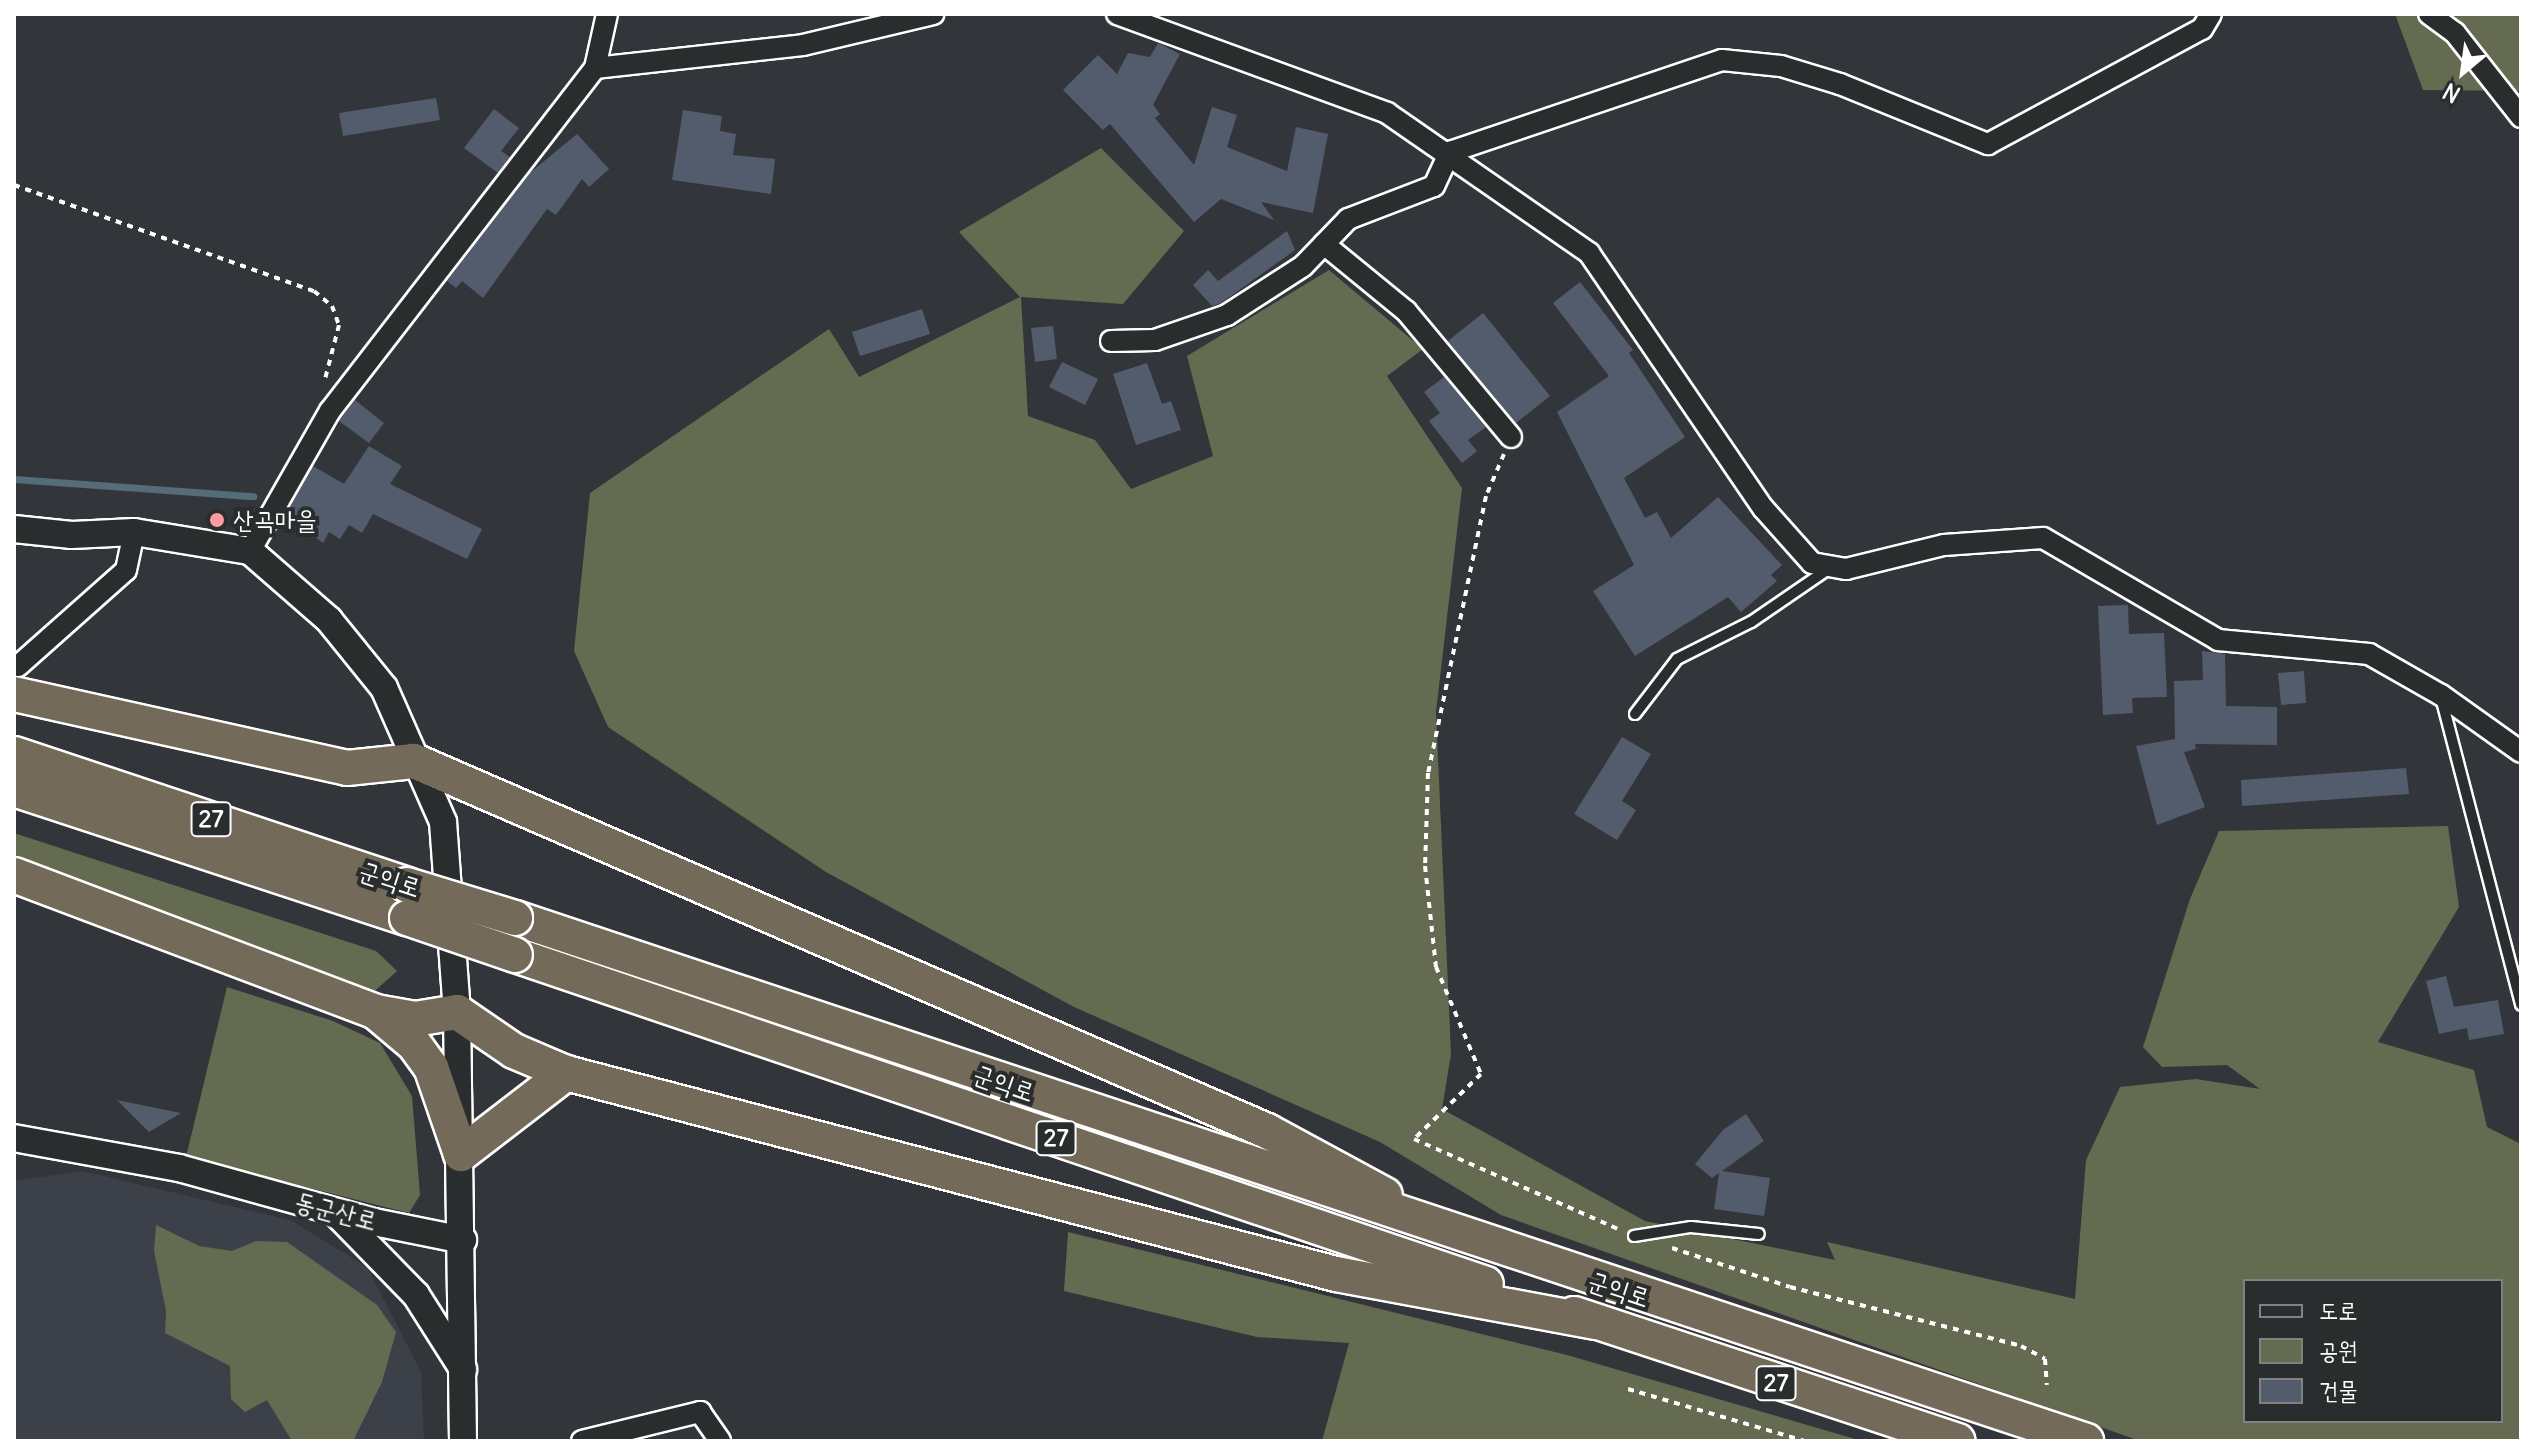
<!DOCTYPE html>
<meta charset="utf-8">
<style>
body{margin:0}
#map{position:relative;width:2535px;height:1455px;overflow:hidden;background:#32363a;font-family:Delius,"Poor Story",sans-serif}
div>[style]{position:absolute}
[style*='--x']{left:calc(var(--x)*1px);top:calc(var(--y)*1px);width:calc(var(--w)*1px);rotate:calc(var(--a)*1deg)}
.built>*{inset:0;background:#3c4149}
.green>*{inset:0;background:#656b50}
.stream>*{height:7px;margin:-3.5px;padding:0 3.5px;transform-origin:3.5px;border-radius:3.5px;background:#556c79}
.building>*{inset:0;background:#535c6c}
.path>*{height:4px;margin-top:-2px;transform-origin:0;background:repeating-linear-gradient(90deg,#fff 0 6px,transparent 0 12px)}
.roads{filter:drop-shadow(2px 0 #fff) drop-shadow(-2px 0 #fff) drop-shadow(0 2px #fff) drop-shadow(0 -2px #fff)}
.service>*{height:10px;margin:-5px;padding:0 5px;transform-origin:5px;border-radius:5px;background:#2a2d2e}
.minor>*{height:20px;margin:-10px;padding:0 10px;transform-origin:10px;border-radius:10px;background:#2a2d2e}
.tertiary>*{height:26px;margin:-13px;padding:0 13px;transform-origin:13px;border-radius:13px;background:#2a2d2e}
.trunk>*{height:34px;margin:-17px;padding:0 17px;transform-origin:17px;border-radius:17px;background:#746a5a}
.bridges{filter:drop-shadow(2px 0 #fff) drop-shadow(-2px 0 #fff) drop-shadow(0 2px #fff) drop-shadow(0 -2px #fff)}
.trunk-bridge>*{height:34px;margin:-17px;padding:0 17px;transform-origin:17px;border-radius:17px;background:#746a5a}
.dots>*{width:22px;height:22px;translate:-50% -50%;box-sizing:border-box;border:4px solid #2a2d2e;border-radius:50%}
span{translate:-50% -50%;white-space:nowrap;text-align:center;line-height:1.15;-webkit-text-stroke:8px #2a2d2e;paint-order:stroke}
.shield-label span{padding:2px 6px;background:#2a2d2e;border:2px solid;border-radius:6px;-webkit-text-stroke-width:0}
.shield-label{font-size:24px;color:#fff;font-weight:700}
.poi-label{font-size:26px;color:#fff}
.left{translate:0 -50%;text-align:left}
.street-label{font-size:26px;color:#fff}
.frame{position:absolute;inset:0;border:16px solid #fff;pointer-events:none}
.legend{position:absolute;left:2243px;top:1279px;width:260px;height:144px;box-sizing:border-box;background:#2a2d2e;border:2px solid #7f8182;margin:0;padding:10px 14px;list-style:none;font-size:24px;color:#fff}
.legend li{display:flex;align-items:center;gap:16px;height:40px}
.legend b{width:40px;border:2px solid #7f8182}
.north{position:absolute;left:2423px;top:32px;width:80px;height:80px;-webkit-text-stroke:6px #2a2d2e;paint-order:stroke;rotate:209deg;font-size:22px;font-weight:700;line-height:32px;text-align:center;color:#fff}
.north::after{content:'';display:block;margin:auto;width:28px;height:36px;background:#fff;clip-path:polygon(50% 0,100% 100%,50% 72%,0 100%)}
</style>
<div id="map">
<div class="built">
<div style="clip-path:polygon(82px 1171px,290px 1220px,367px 1267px,421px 1372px,424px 1441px,14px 1441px,14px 1181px)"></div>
</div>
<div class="green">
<div style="clip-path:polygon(2395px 14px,2521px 14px,2521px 91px,2423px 90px)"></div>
<div style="clip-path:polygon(evenodd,1101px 148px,1184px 231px,1123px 304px,1021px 297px,1028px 416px,1095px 440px,1131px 489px,1213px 456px,1187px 356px,1329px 270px,1423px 349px,1387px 376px,1462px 488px,1436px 712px,1451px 1054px,1442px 1109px,1645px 1221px,1835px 1260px,1827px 1242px,2075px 1299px,2086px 1160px,2120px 1087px,2196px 1079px,2260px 1089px,2227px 1065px,2162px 1067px,2143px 1047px,2190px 899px,2219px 831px,2448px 826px,2459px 907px,2378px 1042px,2474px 1070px,2487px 1127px,2521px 1144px,2521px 1441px,2140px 1441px,1501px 1215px,1380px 1142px,1074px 1007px,826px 872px,608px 727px,574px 651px,590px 493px,829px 329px,859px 377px,1020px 297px,959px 232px,1101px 148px,2245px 1281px,2501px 1281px,2501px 1421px,2245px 1421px,2245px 1281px)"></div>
<div style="clip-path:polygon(14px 833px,376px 951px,397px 971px,367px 998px,14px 887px)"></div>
<div style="clip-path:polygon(227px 987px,333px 1021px,380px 1043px,412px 1096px,420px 1195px,409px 1213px,186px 1157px)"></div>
<div style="clip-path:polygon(156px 1225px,199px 1246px,232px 1251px,256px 1241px,287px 1242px,377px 1305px,396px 1332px,382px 1382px,353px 1441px,292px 1441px,267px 1400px,245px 1412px,231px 1399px,230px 1366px,165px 1333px,166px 1311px,154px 1251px)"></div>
<div style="clip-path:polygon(1068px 1232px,1567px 1355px,1862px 1441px,1322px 1441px,1349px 1343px,1257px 1337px,1064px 1291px)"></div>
</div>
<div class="stream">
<div style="--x:14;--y:479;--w:240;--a:4.1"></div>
</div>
<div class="building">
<div style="clip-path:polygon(1158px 43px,1180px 54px,1153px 105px,1160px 114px,1155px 118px,1194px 165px,1212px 107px,1237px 115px,1227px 147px,1287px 171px,1296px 127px,1328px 134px,1313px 213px,1261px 202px,1274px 220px,1221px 199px,1194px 222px,1110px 124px,1103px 130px,1063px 90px,1098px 55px,1117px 74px,1128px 53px,1150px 57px)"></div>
<div style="clip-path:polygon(436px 98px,440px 120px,343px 136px,339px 113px)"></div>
<div style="clip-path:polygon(494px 109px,519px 128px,501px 151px,510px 157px,498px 173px,464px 148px)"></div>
<div style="clip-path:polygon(683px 110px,722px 116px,720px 131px,736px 134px,733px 155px,775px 159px,771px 194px,672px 180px)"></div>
<div style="clip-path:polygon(577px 134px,609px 169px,589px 187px,582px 179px,556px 215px,547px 209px,483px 298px,462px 281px,456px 288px,447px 281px,531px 172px)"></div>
<div style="clip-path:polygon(1287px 231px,1295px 250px,1221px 303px,1212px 306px,1193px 285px,1208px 270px,1218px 281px)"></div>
<div style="clip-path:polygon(1580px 282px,1633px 350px,1629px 353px,1685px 437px,1624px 478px,1645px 518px,1657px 512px,1671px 538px,1718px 497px,1782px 565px,1771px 575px,1777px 581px,1741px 612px,1728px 597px,1635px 656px,1593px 591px,1634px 565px,1557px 412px,1609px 376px,1553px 303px)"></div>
<div style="clip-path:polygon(922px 309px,930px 334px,860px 356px,852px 332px)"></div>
<div style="clip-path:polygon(1483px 313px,1550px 396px,1516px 423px,1448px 341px)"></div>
<div style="clip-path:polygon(1053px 326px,1057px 359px,1035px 362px,1031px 328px)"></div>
<div style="clip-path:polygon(1062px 362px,1098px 379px,1085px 405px,1049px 387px)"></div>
<div style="clip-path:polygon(1147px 363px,1162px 404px,1171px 401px,1181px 430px,1136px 445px,1113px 374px)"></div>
<div style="clip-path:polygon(1444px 377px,1486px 427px,1468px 440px,1477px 451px,1462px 463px,1429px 421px,1440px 413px,1424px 392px)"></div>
<div style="clip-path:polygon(355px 400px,384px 423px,369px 443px,339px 421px)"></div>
<div style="clip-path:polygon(369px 446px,402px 466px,390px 484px,482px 529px,467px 559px,373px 514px,362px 533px,349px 525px,340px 539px,329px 532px,323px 543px,286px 514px,313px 466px,344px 484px)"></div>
<div style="clip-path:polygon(2128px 605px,2129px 634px,2164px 633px,2167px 697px,2132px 698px,2133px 713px,2103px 715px,2098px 606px)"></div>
<div style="clip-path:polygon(2202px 651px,2225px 654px,2226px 706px,2277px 707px,2277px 745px,2195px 744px,2196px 749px,2184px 752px,2205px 807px,2157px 825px,2136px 746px,2175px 739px,2174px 681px,2203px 680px)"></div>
<div style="clip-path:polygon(2304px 671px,2306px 703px,2281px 705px,2278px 673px)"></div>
<div style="clip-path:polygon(1622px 737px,1651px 754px,1622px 801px,1636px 810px,1617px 840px,1574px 814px)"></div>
<div style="clip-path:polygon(2406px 768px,2409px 794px,2242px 806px,2241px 780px)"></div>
<div style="clip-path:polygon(2446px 976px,2454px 1007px,2498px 1000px,2504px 1034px,2469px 1040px,2467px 1028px,2439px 1034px,2426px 981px)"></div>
<div style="clip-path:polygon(117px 1100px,181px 1113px,149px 1132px)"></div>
<div style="clip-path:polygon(1746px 1114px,1764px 1141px,1722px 1171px,1770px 1178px,1764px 1216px,1714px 1209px,1719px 1173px,1712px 1178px,1695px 1164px,1723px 1130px)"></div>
</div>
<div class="path">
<div style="--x:14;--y:185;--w:318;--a:19.5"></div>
<div style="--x:314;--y:291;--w:23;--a:40"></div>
<div style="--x:332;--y:306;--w:20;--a:70"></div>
<div style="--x:339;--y:325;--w:56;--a:104.5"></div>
<div style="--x:1504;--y:454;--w:46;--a:113.2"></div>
<div style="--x:1486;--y:496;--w:283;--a:101.8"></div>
<div style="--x:1428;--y:773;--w:93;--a:91.8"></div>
<div style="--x:1425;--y:866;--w:102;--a:83.8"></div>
<div style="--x:1436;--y:967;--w:116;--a:67.2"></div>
<div style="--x:1481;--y:1074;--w:93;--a:135.9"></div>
<div style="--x:1414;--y:1139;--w:223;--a:23.8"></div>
<div style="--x:1672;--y:1248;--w:124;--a:18.3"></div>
<div style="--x:1790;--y:1287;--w:238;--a:14.3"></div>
<div style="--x:2021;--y:1346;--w:27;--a:28"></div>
<div style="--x:2045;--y:1359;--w:26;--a:86"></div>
<div style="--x:1628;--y:1389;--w:184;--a:16.4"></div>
</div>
<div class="roads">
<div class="service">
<div style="--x:2441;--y:697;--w:318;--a:75.4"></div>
<div style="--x:1635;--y:714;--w:69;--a:-52.6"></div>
<div style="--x:1677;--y:659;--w:83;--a:-26.6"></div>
<div style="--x:1751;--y:622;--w:96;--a:-34.4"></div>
<div style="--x:1634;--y:1236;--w:58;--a:-9"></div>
<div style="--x:1691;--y:1227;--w:68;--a:5.9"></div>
</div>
<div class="minor">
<div style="--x:1117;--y:14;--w:288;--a:20.1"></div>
<div style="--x:1387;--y:113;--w:246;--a:34.7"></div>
<div style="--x:1589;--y:253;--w:309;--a:55.7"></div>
<div style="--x:1763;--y:508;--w:74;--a:48.3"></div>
<div style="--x:1812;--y:563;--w:35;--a:10"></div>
<div style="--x:1846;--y:569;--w:101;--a:-13.8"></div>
<div style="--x:1944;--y:545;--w:99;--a:-4"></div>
<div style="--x:2043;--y:538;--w:203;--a:30.2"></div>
<div style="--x:2218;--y:640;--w:152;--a:5.3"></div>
<div style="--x:2369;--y:654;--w:83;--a:29.7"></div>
<div style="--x:2441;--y:695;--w:98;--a:35.5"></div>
<div style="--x:2429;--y:14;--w:32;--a:36"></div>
<div style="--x:2455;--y:33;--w:107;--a:51.8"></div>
<div style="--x:595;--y:68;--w:55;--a:-77.5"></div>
<div style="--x:1324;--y:244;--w:106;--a:39.3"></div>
<div style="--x:1406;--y:311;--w:164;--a:50.2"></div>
<div style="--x:1111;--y:341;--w:44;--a:-1.3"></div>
<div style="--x:1155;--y:340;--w:76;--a:-19.1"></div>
<div style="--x:1227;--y:315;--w:90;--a:-32.8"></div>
<div style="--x:1303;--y:266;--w:65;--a:-46.2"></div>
<div style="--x:1348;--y:219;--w:92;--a:-21"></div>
<div style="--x:1434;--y:186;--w:38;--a:-65"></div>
<div style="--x:1450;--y:152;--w:287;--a:-18.7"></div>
<div style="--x:1722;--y:60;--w:59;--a:5.8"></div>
<div style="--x:1781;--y:66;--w:62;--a:17"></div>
<div style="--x:1840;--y:84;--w:160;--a:22.1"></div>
<div style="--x:1988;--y:144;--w:243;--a:-28.3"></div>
<div style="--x:2202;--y:29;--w:17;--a:-59"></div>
<div style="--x:250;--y:551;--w:161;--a:-60.3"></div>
<div style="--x:330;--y:411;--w:433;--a:-52.3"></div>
<div style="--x:595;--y:68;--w:209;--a:-6.3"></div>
<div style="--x:803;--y:45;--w:134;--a:-13.4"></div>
<div style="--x:18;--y:666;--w:144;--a:-41.6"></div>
<div style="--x:126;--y:570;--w:39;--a:-78"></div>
<div style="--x:582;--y:1441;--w:122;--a:-13.8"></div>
<div style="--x:700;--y:1412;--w:35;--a:55"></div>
</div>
<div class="tertiary">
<div style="--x:14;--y:529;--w:58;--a:5.9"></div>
<div style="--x:72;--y:535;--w:62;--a:-2.8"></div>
<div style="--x:134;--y:532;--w:118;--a:9.3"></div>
<div style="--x:250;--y:551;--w:105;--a:41.1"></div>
<div style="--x:329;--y:620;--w:87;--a:51"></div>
<div style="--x:384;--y:688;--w:146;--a:66.2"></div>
<div style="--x:443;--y:822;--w:191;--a:85.8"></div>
<div style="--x:457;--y:1012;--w:429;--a:89.2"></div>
<div style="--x:14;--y:1138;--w:168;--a:10.3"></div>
<div style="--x:179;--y:1168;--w:202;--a:15.5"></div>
<div style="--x:374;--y:1222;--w:91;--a:11.4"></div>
<div style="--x:337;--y:1214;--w:113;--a:45.7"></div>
<div style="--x:416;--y:1295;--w:88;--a:57.6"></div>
</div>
<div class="trunk">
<div style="--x:14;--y:694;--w:341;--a:12.5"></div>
<div style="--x:347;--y:768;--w:67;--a:-6"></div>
<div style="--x:414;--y:761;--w:930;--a:23.45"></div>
<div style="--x:1267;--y:1131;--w:134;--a:28.5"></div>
<div style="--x:14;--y:754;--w:414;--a:18.4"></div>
<div style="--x:14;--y:789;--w:414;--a:18.2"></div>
<div style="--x:14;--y:875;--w:387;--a:20.7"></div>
<div style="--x:376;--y:1012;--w:40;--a:10"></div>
<div style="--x:415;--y:1019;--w:43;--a:-9.5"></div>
<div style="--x:457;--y:1012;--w:69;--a:34.4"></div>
<div style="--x:514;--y:1051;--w:56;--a:22.9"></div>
<div style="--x:566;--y:1073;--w:796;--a:14.63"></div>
<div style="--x:1336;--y:1274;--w:264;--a:10.5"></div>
<div style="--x:515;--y:918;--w:1656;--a:18.41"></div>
<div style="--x:515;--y:955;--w:1025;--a:18.72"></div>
<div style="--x:377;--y:1013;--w:48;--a:40"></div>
<div style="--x:414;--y:1044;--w:29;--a:54"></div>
<div style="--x:431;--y:1067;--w:92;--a:71"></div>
<div style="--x:461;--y:1154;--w:133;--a:-37.6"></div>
<div style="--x:1574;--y:1314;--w:404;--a:18.3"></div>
</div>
</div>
<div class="bridges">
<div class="trunk-bridge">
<div style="--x:407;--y:885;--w:113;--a:17"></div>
<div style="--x:407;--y:918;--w:114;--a:18.9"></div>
</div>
</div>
<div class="dots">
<div style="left:217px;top:520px;background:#ff9aa2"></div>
</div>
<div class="shield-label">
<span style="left:211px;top:819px">27</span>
<span style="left:1056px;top:1138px">27</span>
<span style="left:1776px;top:1383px">27</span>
</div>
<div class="poi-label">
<span class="left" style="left:233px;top:520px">산곡마을</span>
</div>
<div class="street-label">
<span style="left:390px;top:879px;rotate:18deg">군익로</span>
<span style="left:1004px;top:1083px;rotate:19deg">군익로</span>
<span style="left:336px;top:1211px;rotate:15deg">동군산로</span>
<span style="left:1619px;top:1289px;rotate:18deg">군익로</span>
</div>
<div class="frame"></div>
<ul class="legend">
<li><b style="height:10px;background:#2a2d2e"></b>도로</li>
<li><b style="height:22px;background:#656b50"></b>공원</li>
<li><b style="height:22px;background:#535c6c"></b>건물</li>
</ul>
<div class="north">N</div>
</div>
